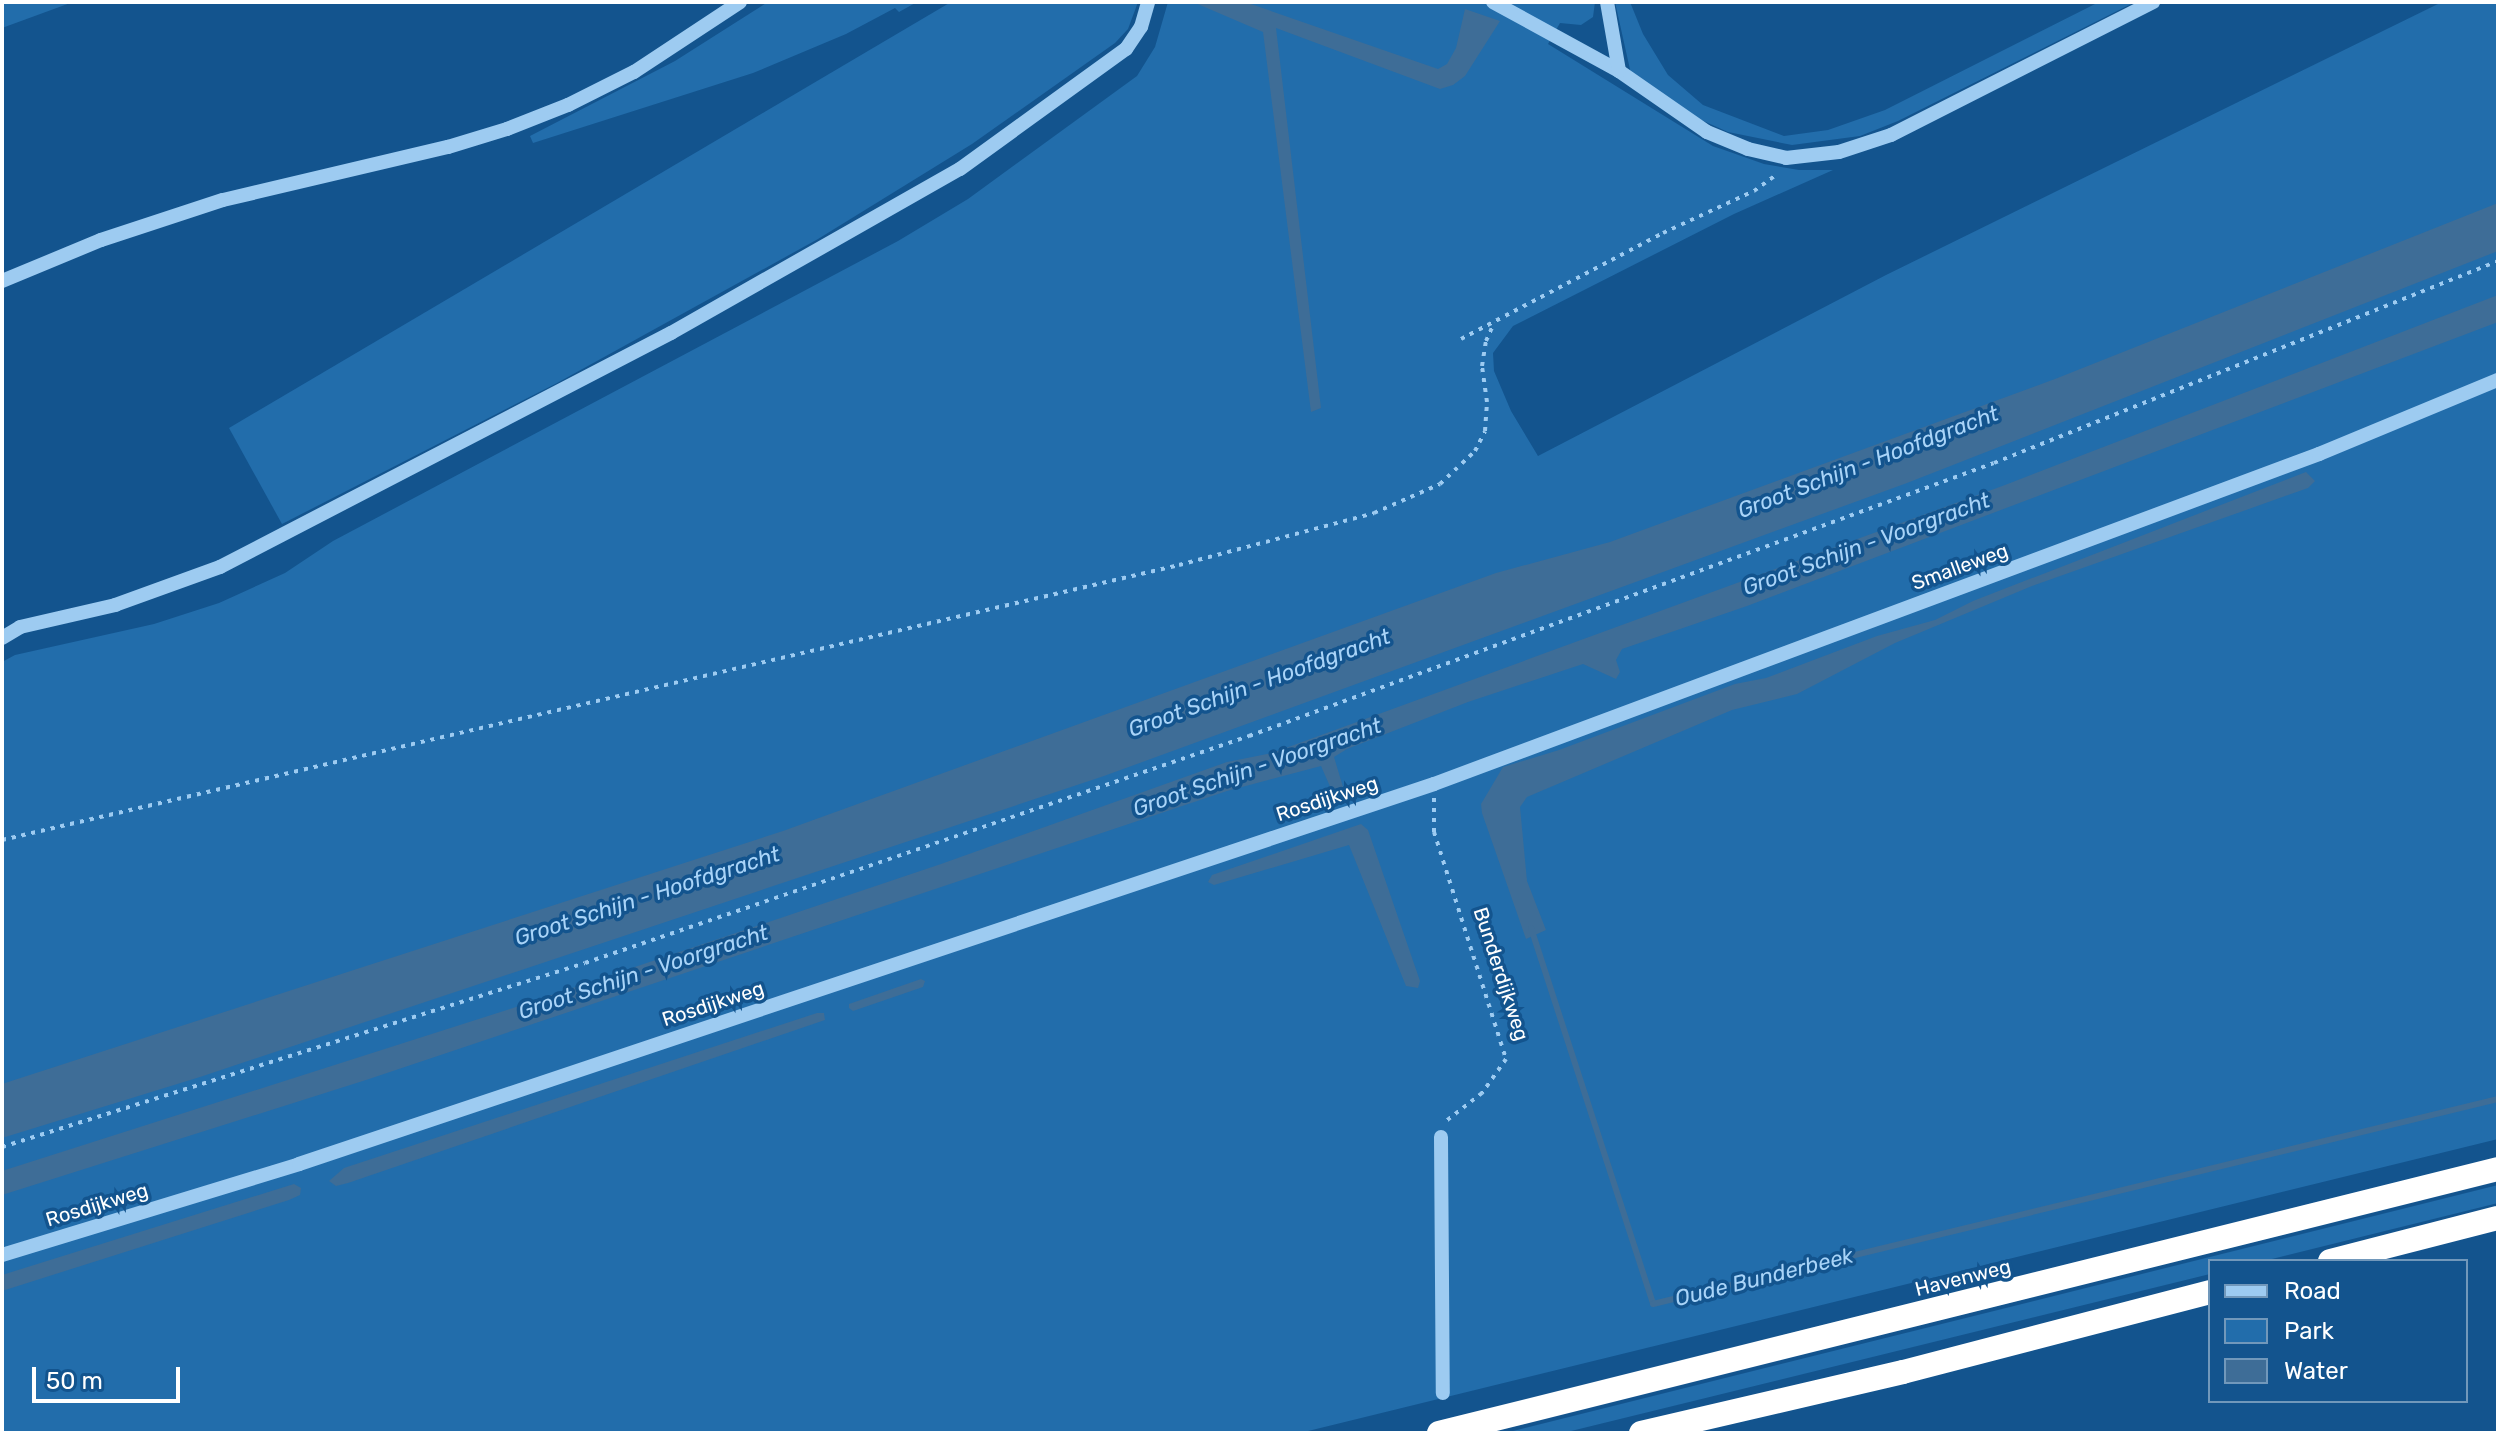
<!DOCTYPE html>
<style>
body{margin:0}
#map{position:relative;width:2500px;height:1435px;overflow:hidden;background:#13548e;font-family:Rubik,sans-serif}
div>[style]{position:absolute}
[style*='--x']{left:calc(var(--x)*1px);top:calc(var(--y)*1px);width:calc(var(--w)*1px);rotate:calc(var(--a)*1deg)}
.green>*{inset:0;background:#226dab}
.water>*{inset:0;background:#3e6d97}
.stream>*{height:6px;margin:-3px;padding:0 3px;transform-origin:3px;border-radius:3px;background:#3e6d97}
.path>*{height:4px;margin-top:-2px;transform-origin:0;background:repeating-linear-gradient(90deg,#9dcbf1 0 4px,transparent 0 10px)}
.minor>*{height:14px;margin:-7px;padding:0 7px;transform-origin:7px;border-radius:7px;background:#9dcbf1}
.highway>*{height:24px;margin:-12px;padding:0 12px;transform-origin:12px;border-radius:12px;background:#fff}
span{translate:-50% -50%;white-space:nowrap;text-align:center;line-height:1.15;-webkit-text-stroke:7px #13548e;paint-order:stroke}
.street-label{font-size:20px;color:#fff}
.water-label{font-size:22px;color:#a9d4f8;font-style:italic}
.frame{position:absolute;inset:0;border:4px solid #fff;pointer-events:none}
.legend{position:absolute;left:2208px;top:1259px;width:260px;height:144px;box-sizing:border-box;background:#13548e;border:2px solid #7198bb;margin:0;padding:10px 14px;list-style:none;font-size:24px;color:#fff}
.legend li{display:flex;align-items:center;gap:16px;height:40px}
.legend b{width:40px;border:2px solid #7198bb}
.scale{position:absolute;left:32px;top:1367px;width:148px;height:36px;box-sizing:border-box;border:4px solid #fff;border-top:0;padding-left:10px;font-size:24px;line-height:28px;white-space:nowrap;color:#fff;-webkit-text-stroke:6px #13548e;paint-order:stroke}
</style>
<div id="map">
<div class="green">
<div style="clip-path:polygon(2px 2px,73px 2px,2px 28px)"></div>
<div style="clip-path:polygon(768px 2px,917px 2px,899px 12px,895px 8px,846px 34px,753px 73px,533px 143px,530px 136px,675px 61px)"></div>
<div style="clip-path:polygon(951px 2px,1138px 2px,1128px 29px,1115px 43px,972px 144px,818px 239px,557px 383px,282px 524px,229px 428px)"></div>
<div style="clip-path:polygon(1168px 2px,1595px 2px,1593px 17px,1581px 25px,1560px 23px,1548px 44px,1713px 146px,1764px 164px,1799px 170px,1833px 170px,1734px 214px,1513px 326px,1493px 353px,1494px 371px,1511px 411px,1538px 456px,1886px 275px,2442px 2px,2498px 2px,2498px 1139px,1300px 1433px,2px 1433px,2px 662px,15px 655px,154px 624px,219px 603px,285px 573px,333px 541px,898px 241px,968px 199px,1137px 76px,1155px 47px)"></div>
<div style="clip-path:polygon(1615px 2px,1630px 2px,1643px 34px,1668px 75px,1703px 105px,1784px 136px,1828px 130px,1885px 110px,2099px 2px,2135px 2px,1898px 121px,1860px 136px,1792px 145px,1728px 132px,1699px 119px,1631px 74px)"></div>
<div style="clip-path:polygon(2498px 1185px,2498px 1203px,2264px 1261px,2210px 1261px,2210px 1274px,1563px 1433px,1505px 1433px)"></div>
</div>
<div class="water">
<div style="clip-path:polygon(1193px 2px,1245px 2px,1438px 69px,1447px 64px,1456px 48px,1465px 9px,1500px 21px,1465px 76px,1453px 85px,1440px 89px,1276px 28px,1321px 408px,1311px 412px,1263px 32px)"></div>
<div style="clip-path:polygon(2498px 203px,2498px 251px,1907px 483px,1104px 776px,200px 1077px,2px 1138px,2px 1084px,783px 831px,1496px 573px,1610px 542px,2055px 379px)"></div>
<div style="clip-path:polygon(2498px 295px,2498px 322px,1747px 606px,1622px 649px,1616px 660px,1620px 672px,1616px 679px,1583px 664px,1468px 702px,1347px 749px,1334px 757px,1346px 797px,1336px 800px,1321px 766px,1227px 791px,366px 1080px,2px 1195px,2px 1171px,510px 1009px,941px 864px,1227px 762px,1272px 753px,2005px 485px)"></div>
<div style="clip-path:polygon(2306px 472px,2315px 481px,2308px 488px,2032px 586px,1895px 643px,1797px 694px,1732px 710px,1527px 797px,1520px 807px,1527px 881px,1546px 930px,1526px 939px,1482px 813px,1481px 804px,1503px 767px,1559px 750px,1735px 684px,1766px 678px,1877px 636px,1935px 620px,1973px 601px)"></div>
<div style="clip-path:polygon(1361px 824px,1368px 830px,1420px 981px,1418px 988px,1406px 986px,1349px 845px,1214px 885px,1208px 882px,1212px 875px)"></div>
<div style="clip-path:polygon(921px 979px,925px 981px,923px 987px,853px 1011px,849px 1008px,849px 1004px)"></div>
<div style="clip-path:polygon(817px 1013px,824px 1013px,825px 1020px,348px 1183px,336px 1186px,329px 1181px,344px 1168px)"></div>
<div style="clip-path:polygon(294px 1184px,301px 1188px,300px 1195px,289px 1200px,2px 1291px,2px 1275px)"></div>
</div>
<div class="stream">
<div style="--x:1531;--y:928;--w:395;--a:72"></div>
<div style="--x:1653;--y:1304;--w:870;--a:-13.64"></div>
</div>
<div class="path">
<div style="--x:1461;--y:339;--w:228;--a:-27.7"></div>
<div style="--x:1663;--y:233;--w:100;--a:-24.8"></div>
<div style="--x:1754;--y:191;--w:29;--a:-36"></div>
<div style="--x:1434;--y:798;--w:34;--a:90"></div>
<div style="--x:1434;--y:832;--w:238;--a:72.4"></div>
<div style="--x:1506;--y:1059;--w:42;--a:125.2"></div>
<div style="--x:1482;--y:1093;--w:46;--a:142.1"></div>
<div style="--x:2;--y:840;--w:1209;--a:-13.15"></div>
<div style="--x:1179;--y:565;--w:202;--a:-14.9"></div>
<div style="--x:1374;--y:513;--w:72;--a:-23.7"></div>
<div style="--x:1440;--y:484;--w:48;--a:-43.3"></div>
<div style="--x:1475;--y:451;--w:22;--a:-63"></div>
<div style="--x:1485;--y:431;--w:29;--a:-86"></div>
<div style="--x:1487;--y:402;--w:36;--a:-98"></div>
<div style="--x:1482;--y:366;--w:25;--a:-81"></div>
<div style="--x:1486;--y:341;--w:20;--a:-66"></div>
<div style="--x:2;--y:1147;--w:611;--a:-17.52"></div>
<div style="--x:585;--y:963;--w:702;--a:-18.87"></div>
<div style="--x:1249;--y:736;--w:793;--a:-20.13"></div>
<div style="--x:1994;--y:463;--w:543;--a:-21.84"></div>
</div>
<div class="minor">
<div style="--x:1493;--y:2;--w:144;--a:28.7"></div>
<div style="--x:1619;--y:71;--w:107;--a:34.7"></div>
<div style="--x:1707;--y:132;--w:44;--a:22.5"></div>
<div style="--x:1748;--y:149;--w:39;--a:13"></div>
<div style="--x:1786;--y:158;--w:53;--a:-6.5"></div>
<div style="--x:1839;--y:152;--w:55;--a:-18.1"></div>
<div style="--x:1891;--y:135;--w:294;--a:-26.9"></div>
<div style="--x:1607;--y:2;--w:70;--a:80.1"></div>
<div style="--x:2;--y:281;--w:107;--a:-22.5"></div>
<div style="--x:101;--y:240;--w:128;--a:-18.2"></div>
<div style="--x:223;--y:200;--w:231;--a:-13.3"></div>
<div style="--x:448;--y:147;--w:62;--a:-17"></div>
<div style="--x:507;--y:129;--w:66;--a:-21.5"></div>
<div style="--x:568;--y:105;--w:74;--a:-26.6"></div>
<div style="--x:634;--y:72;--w:127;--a:-33.4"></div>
<div style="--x:2;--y:638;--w:21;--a:-31"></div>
<div style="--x:20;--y:627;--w:98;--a:-13"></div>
<div style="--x:115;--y:605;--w:112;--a:-19.9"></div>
<div style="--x:220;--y:567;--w:508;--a:-27.42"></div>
<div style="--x:671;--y:333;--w:332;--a:-29.6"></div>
<div style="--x:960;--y:169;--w:205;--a:-35.9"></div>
<div style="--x:1126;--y:49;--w:27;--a:-56"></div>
<div style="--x:1141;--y:27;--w:26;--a:-74"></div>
<div style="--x:1441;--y:1137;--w:256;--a:89.6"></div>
<div style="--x:2;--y:1255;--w:311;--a:-17"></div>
<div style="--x:299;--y:1164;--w:1197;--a:-18.51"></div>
<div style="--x:1434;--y:784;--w:945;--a:-20.45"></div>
<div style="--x:2319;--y:454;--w:194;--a:-22.5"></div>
</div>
<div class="highway">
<div style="--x:2330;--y:1261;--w:173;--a:-14.4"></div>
<div style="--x:1439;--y:1433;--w:1091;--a:-14"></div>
<div style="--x:1641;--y:1433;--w:269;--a:-13.1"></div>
<div style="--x:1903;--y:1372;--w:317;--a:-14.6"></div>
</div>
<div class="street-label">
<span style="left:1960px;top:567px;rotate:-20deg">Smalleweg</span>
<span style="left:1327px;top:799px;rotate:-18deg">Rosdijkweg</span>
<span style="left:1501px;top:974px;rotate:72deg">Bunderdijkweg</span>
<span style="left:713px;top:1004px;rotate:-18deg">Rosdijkweg</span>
<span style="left:97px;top:1205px;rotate:-17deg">Rosdijkweg</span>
<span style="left:1963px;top:1278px;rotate:-14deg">Havenweg</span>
</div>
<div class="water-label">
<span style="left:1868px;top:462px;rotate:-21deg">Groot Schijn - Hoofdgracht</span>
<span style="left:1866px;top:544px;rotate:-20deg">Groot Schijn - Voorgracht</span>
<span style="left:1259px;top:683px;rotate:-20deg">Groot Schijn - Hoofdgracht</span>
<span style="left:1257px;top:767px;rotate:-19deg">Groot Schijn - Voorgracht</span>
<span style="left:647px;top:896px;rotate:-18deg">Groot Schijn - Hoofdgracht</span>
<span style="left:643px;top:972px;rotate:-18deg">Groot Schijn - Voorgracht</span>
<span style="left:1764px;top:1277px;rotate:-14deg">Oude Bunderbeek</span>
</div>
<div class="frame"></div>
<ul class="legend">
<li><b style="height:10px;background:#9dcbf1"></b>Road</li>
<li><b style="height:22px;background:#226dab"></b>Park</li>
<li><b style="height:22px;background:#3e6d97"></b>Water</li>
</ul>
<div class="scale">50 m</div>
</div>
